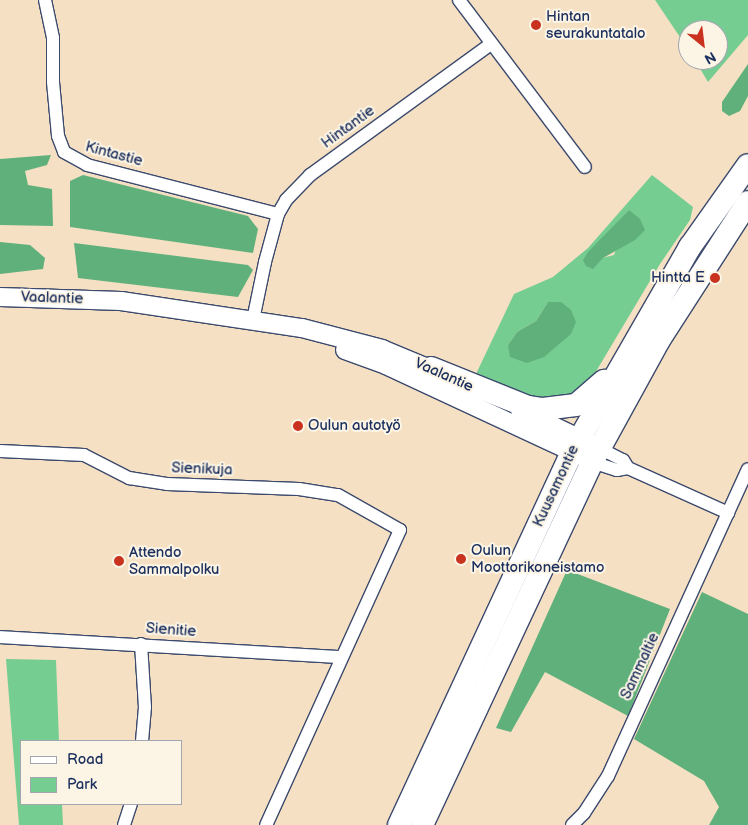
<!DOCTYPE html>
<meta charset="utf-8">
<style>
body{margin:0}
#map{position:relative;width:748px;height:825px;overflow:hidden;background:#f5e0c3;font-family:"Balsamiq Sans",sans-serif}
div>[style]{position:absolute}
[style*='--x']{left:calc(var(--x)*1px);top:calc(var(--y)*1px);width:calc(var(--w)*1px);rotate:calc(var(--a)*1deg)}
.green>*{inset:0;background:#75cd92}
.forest>*{inset:0;background:#60b07c}
.roads{filter:drop-shadow(1px 0 #3c4a6d) drop-shadow(-1px 0 #3c4a6d) drop-shadow(0 1px #3c4a6d) drop-shadow(0 -1px #3c4a6d)}
.street>*{height:12px;margin:-6px;padding:0 6px;transform-origin:6px;border-radius:6px;background:#fff}
.secondary>*{height:18px;margin:-9px;padding:0 9px;transform-origin:9px;border-radius:9px;background:#fff}
.highway>*{height:22px;margin:-11px;padding:0 11px;transform-origin:11px;border-radius:11px;background:#fff}
.dots>*{width:14px;height:14px;translate:-50% -50%;box-sizing:border-box;border:2px solid #fcf5e5;border-radius:50%}
span{translate:-50% -50%;white-space:nowrap;text-align:center;line-height:1.15;-webkit-text-stroke:4px #fcf5e5;paint-order:stroke}
.poi-label{font-size:15px;color:#1b2f5e}
.left{translate:0 -50%;text-align:left}
.right{translate:-100% -50%;text-align:right}
.street-label{font-size:15px;color:#1b2f5e}
.legend{position:absolute;left:20px;top:740px;width:162px;height:65px;box-sizing:border-box;background:#fcf5e5;border:1px solid #a2a6af;margin:0;padding:6px 9px;list-style:none;font-size:15px;color:#1b2f5e}
.legend li{display:flex;align-items:center;gap:10px;height:25px}
.legend b{width:25px;border:1px solid #a2a6af}
.north{position:absolute;left:678px;top:20px;width:50px;height:50px;box-sizing:border-box;background:#fcf5e5;border:1px solid #a2a6af;border-radius:50%;rotate:151deg;font-size:14px;font-weight:700;line-height:20px;text-align:center;color:#1b2f5e}
.north::after{content:'';display:block;margin:auto;width:18px;height:22px;background:#c8321e;clip-path:polygon(50% 0,100% 100%,50% 72%,0 100%)}
</style>
<div id="map">
<div class="green">
<div style="clip-path:polygon(655px 0,748px 0,748px 35px,708px 82px,695px 60px,718px 60px,718px 30px,688px 30px,688px 49px)"></div>
<div style="clip-path:polygon(evenodd,652px 175px,693px 207px,690px 220px,660px 264px,585px 390px,568px 401px,533px 402px,476px 374px,514px 294px,553px 277px,588px 248px,652px 175px,629px 210px,614px 255px,602px 258px,605px 236px,629px 210px,652px 175px,548px 302px,527px 363px,508px 345px,517px 332px,536px 321px,548px 302px)"></div>
<div style="clip-path:polygon(6px 659px,56px 660px,59px 741px,21px 741px,21px 804px,62px 804px,63px 825px,19px 825px)"></div>
</div>
<div class="forest">
<div style="clip-path:polygon(748px 64px,748px 96px,740px 111px,729px 116px,722px 111px,722px 102px)"></div>
<div style="clip-path:polygon(51px 155px,47px 165px,25px 171px,28px 185px,52px 189px,53px 226px,0 225px,0 159px)"></div>
<div style="clip-path:polygon(83px 175px,248px 216px,258px 229px,253px 253px,70px 227px,70px 181px)"></div>
<div style="clip-path:polygon(629px 210px,640px 219px,645px 230px,635px 240px,603px 258px,593px 269px,586px 266px,583px 260px,588px 252px)"></div>
<div style="clip-path:polygon(0 242px,30px 245px,45px 258px,43px 269px,0 274px)"></div>
<div style="clip-path:polygon(74px 243px,248px 265px,253px 270px,238px 297px,78px 278px)"></div>
<div style="clip-path:polygon(548px 302px,561px 302px,571px 310px,576px 322px,571px 334px,544px 357px,527px 363px,510px 357px,508px 345px,517px 332px,536px 321px)"></div>
<div style="clip-path:polygon(567px 570px,670px 609px,628px 716px,545px 672px,511px 732px,496px 728px)"></div>
<div style="clip-path:polygon(702px 592px,748px 614px,748px 825px,709px 825px,719px 807px,704px 781px,634px 739px)"></div>
</div>
<div class="roads">
<div class="street">
<div style="--x:45;--y:0;--w:39;--a:78"></div>
<div style="--x:53;--y:38;--w:44;--a:90"></div>
<div style="--x:53;--y:82;--w:54;--a:84.7"></div>
<div style="--x:58;--y:136;--w:17;--a:69"></div>
<div style="--x:64;--y:152;--w:26;--a:29"></div>
<div style="--x:87;--y:165;--w:197;--a:14.4"></div>
<div style="--x:459;--y:0;--w:209;--a:53"></div>
<div style="--x:253;--y:320;--w:59;--a:-78.3"></div>
<div style="--x:265;--y:262;--w:50;--a:-74.8"></div>
<div style="--x:278;--y:214;--w:16;--a:-60"></div>
<div style="--x:286;--y:200;--w:35;--a:-46"></div>
<div style="--x:310;--y:175;--w:223;--a:-35.9"></div>
<div style="--x:599;--y:448;--w:27;--a:27"></div>
<div style="--x:623;--y:460;--w:9;--a:58"></div>
<div style="--x:628;--y:468;--w:110;--a:24.2"></div>
<div style="--x:0;--y:451;--w:84;--a:2.7"></div>
<div style="--x:84;--y:455;--w:51;--a:27.1"></div>
<div style="--x:129;--y:478;--w:38;--a:9"></div>
<div style="--x:167;--y:484;--w:132;--a:2.2"></div>
<div style="--x:299;--y:489;--w:39;--a:9"></div>
<div style="--x:338;--y:495;--w:71;--a:29.4"></div>
<div style="--x:400;--y:530;--w:324;--a:114.4"></div>
<div style="--x:592;--y:462;--w:26;--a:18"></div>
<div style="--x:617;--y:470;--w:11;--a:-10"></div>
<div style="--x:0;--y:637;--w:341;--a:3.4"></div>
<div style="--x:141;--y:644;--w:63;--a:86.4"></div>
<div style="--x:145;--y:707;--w:34;--a:95"></div>
<div style="--x:124;--y:825;--w:22;--a:-72"></div>
<div style="--x:572;--y:825;--w:17;--a:-45"></div>
<div style="--x:584;--y:813;--w:44;--a:-57"></div>
<div style="--x:608;--y:776;--w:337;--a:-65.5"></div>
</div>
<div class="secondary">
<div style="--x:0;--y:297;--w:121;--a:1.9"></div>
<div style="--x:121;--y:301;--w:183;--a:8.5"></div>
<div style="--x:302;--y:328;--w:83;--a:14.7"></div>
<div style="--x:382;--y:349;--w:65;--a:22.6"></div>
<div style="--x:345;--y:350;--w:44;--a:20.1"></div>
<div style="--x:386;--y:365;--w:217;--a:25"></div>
<div style="--x:520;--y:410;--w:79;--a:25.6"></div>
</div>
<div class="highway">
<div style="--x:431;--y:368;--w:105;--a:21.9"></div>
<div style="--x:528;--y:407;--w:15;--a:8"></div>
<div style="--x:543;--y:409;--w:33;--a:-7"></div>
<div style="--x:576;--y:405;--w:37;--a:-41"></div>
<div style="--x:399;--y:825;--w:411;--a:-65.1"></div>
<div style="--x:572;--y:452;--w:237;--a:-60.1"></div>
<div style="--x:690;--y:247;--w:100;--a:-54.7"></div>
<div style="--x:422;--y:825;--w:401;--a:-64.9"></div>
<div style="--x:592;--y:462;--w:139;--a:-61.2"></div>
<div style="--x:659;--y:340;--w:164;--a:-57.2"></div>
</div>
</div>
<div class="dots">
<div style="left:536px;top:25px;background:#c8321e"></div>
<div style="left:715px;top:278px;background:#c8321e"></div>
<div style="left:298px;top:426px;background:#c8321e"></div>
<div style="left:461px;top:559px;background:#c8321e"></div>
<div style="left:119px;top:561px;background:#c8321e"></div>
</div>
<div class="poi-label">
<span class="left" style="left:546px;top:25px">Hintan<br>seurakuntatalo</span>
<span class="right" style="left:705px;top:278px">Hintta E</span>
<span class="left" style="left:308px;top:426px">Oulun autotyö</span>
<span class="left" style="left:471px;top:559px">Oulun<br>Moottorikoneistamo</span>
<span class="left" style="left:129px;top:561px">Attendo<br>Sammalpolku</span>
</div>
<div class="street-label">
<span style="left:348px;top:127px;rotate:-36deg">Hintantie</span>
<span style="left:114px;top:154px;rotate:15deg">Kintastie</span>
<span style="left:52px;top:298px;rotate:2deg">Vaalantie</span>
<span style="left:444px;top:375px;rotate:24deg">Vaalantie</span>
<span style="left:202px;top:469px;rotate:2deg">Sienikuja</span>
<span style="left:556px;top:486px;rotate:-65deg">Kuusamontie</span>
<span style="left:171px;top:630px;rotate:4deg">Sienitie</span>
<span style="left:640px;top:666px;rotate:-65deg">Sammaltie</span>
</div>
<ul class="legend">
<li><b style="height:6px;background:#fff"></b>Road</li>
<li><b style="height:14px;background:#75cd92"></b>Park</li>
</ul>
<div class="north">N</div>
</div>
